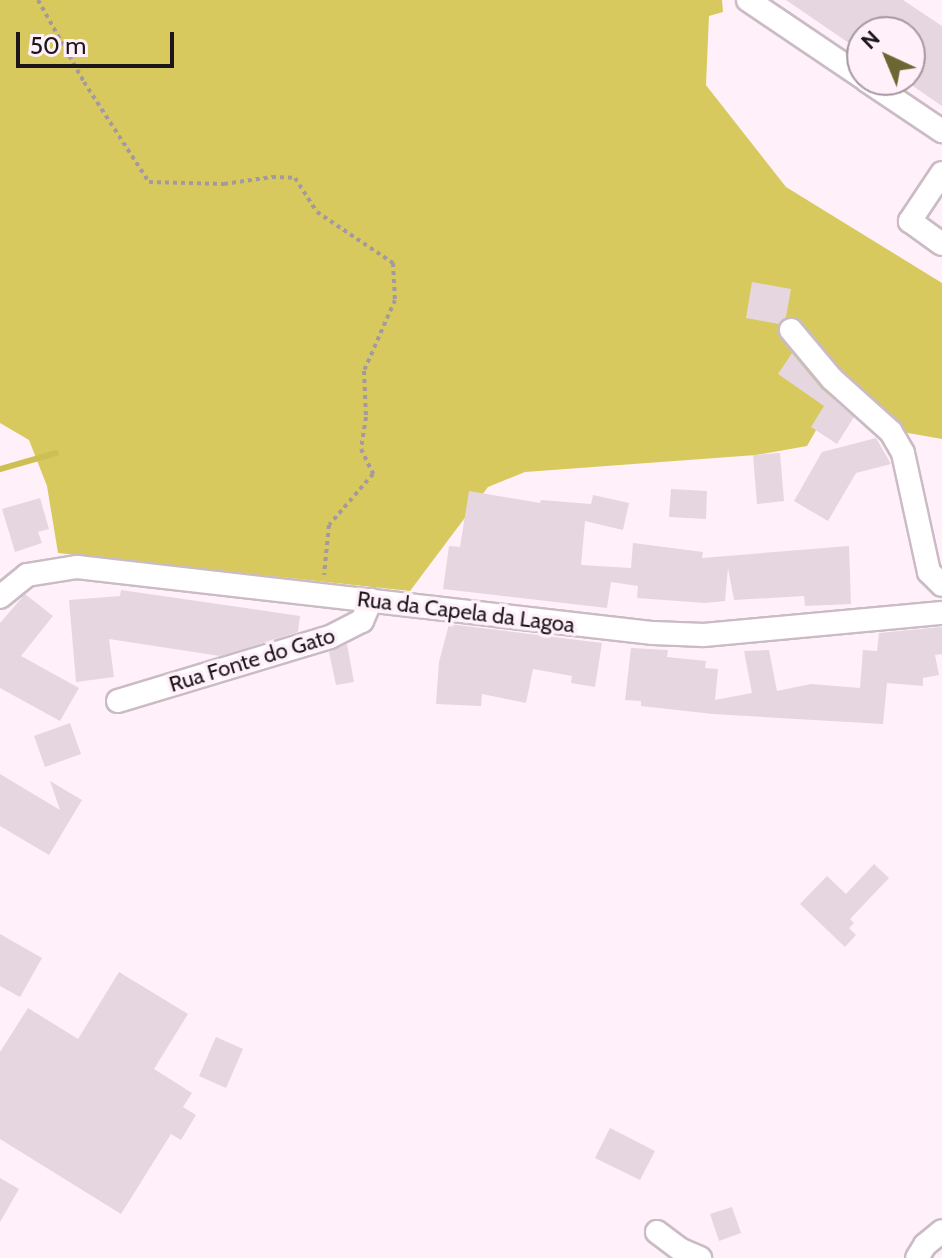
<!DOCTYPE html>
<style>
body{margin:0}
#map{position:relative;width:942px;height:1258px;overflow:hidden;background:#fff0f9;font-family:Cabin,sans-serif}
div>[style]{position:absolute}
[style*='--x']{left:calc(var(--x)*1px);top:calc(var(--y)*1px);width:calc(var(--w)*1px);rotate:calc(var(--a)*1deg)}
.forest>*{inset:0;background:#d8c95f}
.stream>*{height:6px;margin:-3px;padding:0 3px;transform-origin:3px;border-radius:3px;background:#cdbf54}
.building>*{inset:0;background:#e5d6df}
.path>*{height:4px;margin-top:-2px;transform-origin:0;background:repeating-linear-gradient(90deg,#a499a0 0 4px,transparent 0 8px)}
.roads{filter:drop-shadow(2px 0 #cabbc4) drop-shadow(-2px 0 #cabbc4) drop-shadow(0 2px #cabbc4) drop-shadow(0 -2px #cabbc4)}
.street>*{height:22px;margin:-11px;padding:0 11px;transform-origin:11px;border-radius:11px;background:#fff}
span{translate:-50% -50%;white-space:nowrap;text-align:center;line-height:1.15;-webkit-text-stroke:7px #fff0f9;paint-order:stroke}
.street-label{font-size:22px;color:#1c161a}
.north{position:absolute;left:846px;top:16px;width:80px;height:80px;box-sizing:border-box;background:#fff0f9;border:2px solid #a499a0;border-radius:50%;rotate:316deg;font-size:22px;font-weight:700;line-height:32px;text-align:center;color:#1c161a}
.north::after{content:'';display:block;margin:auto;width:28px;height:36px;background:#6c6632;clip-path:polygon(50% 0,100% 100%,50% 72%,0 100%)}
.scale{position:absolute;left:16px;top:32px;width:158px;height:36px;box-sizing:border-box;border:4px solid #1c161a;border-top:0;padding-left:10px;font-size:24px;line-height:28px;white-space:nowrap;color:#1c161a;-webkit-text-stroke:6px #fff0f9;paint-order:stroke}
</style>
<div id="map">
<div class="forest">
<div style="clip-path:polygon(0 0,722px 0,723px 12px,709px 16px,706px 85px,709px 89px,786px 187px,942px 283px,942px 439px,908px 433px,841px 387px,807px 446px,756px 455px,525px 472px,488px 487px,410px 591px,58px 553px,47px 486px,29px 440px,0 423px)"></div>
</div>
<div class="stream">
<div style="--x:0;--y:469;--w:58;--a:-15.9"></div>
</div>
<div class="building">
<div style="clip-path:polygon(786px 0,903px 0,942px 26px,942px 106px,910px 84px,910px 32px,862px 32px,862px 52px)"></div>
<div style="clip-path:polygon(752px 282px,791px 289px,786px 317px,779px 324px,746px 318px)"></div>
<div style="clip-path:polygon(792px 353px,821px 388px,854px 417px,837px 444px,811px 427px,824px 406px,778px 374px)"></div>
<div style="clip-path:polygon(876px 438px,891px 464px,856px 473px,828px 521px,794px 501px,822px 452px)"></div>
<div style="clip-path:polygon(780px 453px,784px 501px,757px 504px,753px 455px)"></div>
<div style="clip-path:polygon(671px 489px,707px 491px,706px 519px,669px 517px)"></div>
<div style="clip-path:polygon(469px 491px,540px 503px,541px 500px,591px 504px,593px 495px,629px 503px,623px 530px,585px 521px,581px 565px,631px 568px,633px 543px,703px 552px,702px 558px,849px 546px,851px 604px,805px 606px,804px 596px,734px 600px,728px 568px,725px 601px,705px 603px,637px 598px,638px 586px,611px 582px,607px 608px,443px 589px,449px 546px,460px 547px)"></div>
<div style="clip-path:polygon(40px 498px,49px 529px,38px 532px,42px 543px,15px 552px,2px 509px)"></div>
<div style="clip-path:polygon(121px 590px,300px 616px,298px 632px,220px 656px,109px 639px,114px 677px,76px 682px,69px 600px,120px 596px)"></div>
<div style="clip-path:polygon(25px 594px,53px 616px,21px 656px,79px 688px,60px 721px,0 688px,0 623px)"></div>
<div style="clip-path:polygon(449px 624px,602px 643px,595px 687px,571px 683px,572px 676px,533px 669px,526px 703px,482px 694px,481px 706px,436px 704px,439px 662px)"></div>
<div style="clip-path:polygon(942px 627px,942px 654px,935px 655px,939px 675px,923px 678px,923px 686px,887px 683px,883px 724px,713px 714px,641px 706px,641px 701px,625px 700px,631px 648px,668px 650px,667px 657px,706px 661px,705px 668px,718px 669px,715px 700px,752px 693px,744px 651px,769px 650px,777px 691px,811px 684px,860px 688px,863px 650px,877px 651px,879px 633px)"></div>
<div style="clip-path:polygon(347px 644px,354px 682px,336px 685px,329px 652px)"></div>
<div style="clip-path:polygon(70px 723px,81px 754px,45px 767px,34px 736px)"></div>
<div style="clip-path:polygon(0 774px,60px 810px,50px 781px,82px 800px,49px 855px,0 826px)"></div>
<div style="clip-path:polygon(874px 864px,889px 878px,850px 919px,854px 923px,849px 928px,856px 935px,845px 947px,800px 904px,827px 876px,846px 894px)"></div>
<div style="clip-path:polygon(0 934px,42px 958px,20px 997px,0 986px)"></div>
<div style="clip-path:polygon(119px 972px,188px 1014px,154px 1069px,192px 1093px,183px 1107px,196px 1115px,181px 1140px,171px 1134px,121px 1214px,0 1139px,0 1052px,28px 1008px,78px 1039px)"></div>
<div style="clip-path:polygon(216px 1037px,243px 1049px,226px 1088px,199px 1076px)"></div>
<div style="clip-path:polygon(610px 1128px,655px 1151px,640px 1180px,595px 1158px)"></div>
<div style="clip-path:polygon(0 1178px,19px 1189px,0 1222px)"></div>
<div style="clip-path:polygon(732px 1207px,741px 1233px,719px 1241px,710px 1214px)"></div>
</div>
<div class="path">
<div style="--x:38;--y:0;--w:94;--a:60.7"></div>
<div style="--x:84;--y:82;--w:119;--a:57"></div>
<div style="--x:149;--y:182;--w:75;--a:1.5"></div>
<div style="--x:224;--y:184;--w:49;--a:-8.3"></div>
<div style="--x:272;--y:177;--w:23;--a:2"></div>
<div style="--x:295;--y:178;--w:40;--a:57.1"></div>
<div style="--x:317;--y:212;--w:92;--a:33.9"></div>
<div style="--x:393;--y:263;--w:37;--a:87"></div>
<div style="--x:395;--y:300;--w:77;--a:113.6"></div>
<div style="--x:364;--y:371;--w:46;--a:87.5"></div>
<div style="--x:366;--y:417;--w:32;--a:99"></div>
<div style="--x:361;--y:449;--w:28;--a:64"></div>
<div style="--x:373;--y:474;--w:67;--a:130.8"></div>
<div style="--x:329;--y:525;--w:50;--a:95.7"></div>
</div>
<div class="roads">
<div class="street">
<div style="--x:748;--y:0;--w:138;--a:34"></div>
<div style="--x:866;--y:80;--w:92;--a:33.9"></div>
<div style="--x:942;--y:173;--w:58;--a:123.7"></div>
<div style="--x:910;--y:221;--w:39;--a:36"></div>
<div style="--x:791;--y:330;--w:64;--a:50.1"></div>
<div style="--x:832;--y:379;--w:79;--a:41.9"></div>
<div style="--x:891;--y:432;--w:24;--a:60"></div>
<div style="--x:903;--y:453;--w:122;--a:77.7"></div>
<div style="--x:929;--y:572;--w:18;--a:45"></div>
<div style="--x:0;--y:597;--w:35;--a:-39"></div>
<div style="--x:27;--y:575;--w:51;--a:-9.1"></div>
<div style="--x:77;--y:567;--w:580;--a:6.54"></div>
<div style="--x:653;--y:633;--w:51;--a:2.2"></div>
<div style="--x:704;--y:635;--w:239;--a:-5.3"></div>
<div style="--x:118;--y:701;--w:221;--a:-16.8"></div>
<div style="--x:330;--y:637;--w:36;--a:-27"></div>
<div style="--x:362;--y:621;--w:23;--a:-67"></div>
<div style="--x:657;--y:1232;--w:30;--a:37"></div>
<div style="--x:681;--y:1250;--w:21;--a:23"></div>
<div style="--x:917;--y:1258;--w:15;--a:-58"></div>
<div style="--x:925;--y:1245;--w:22;--a:-39"></div>
</div>
</div>
<div class="street-label">
<span style="left:466px;top:612px;rotate:7deg">Rua da Capela da Lagoa</span>
<span style="left:252px;top:660px;rotate:-17deg">Rua Fonte do Gato</span>
</div>
<div class="north">N</div>
<div class="scale">50 m</div>
</div>
